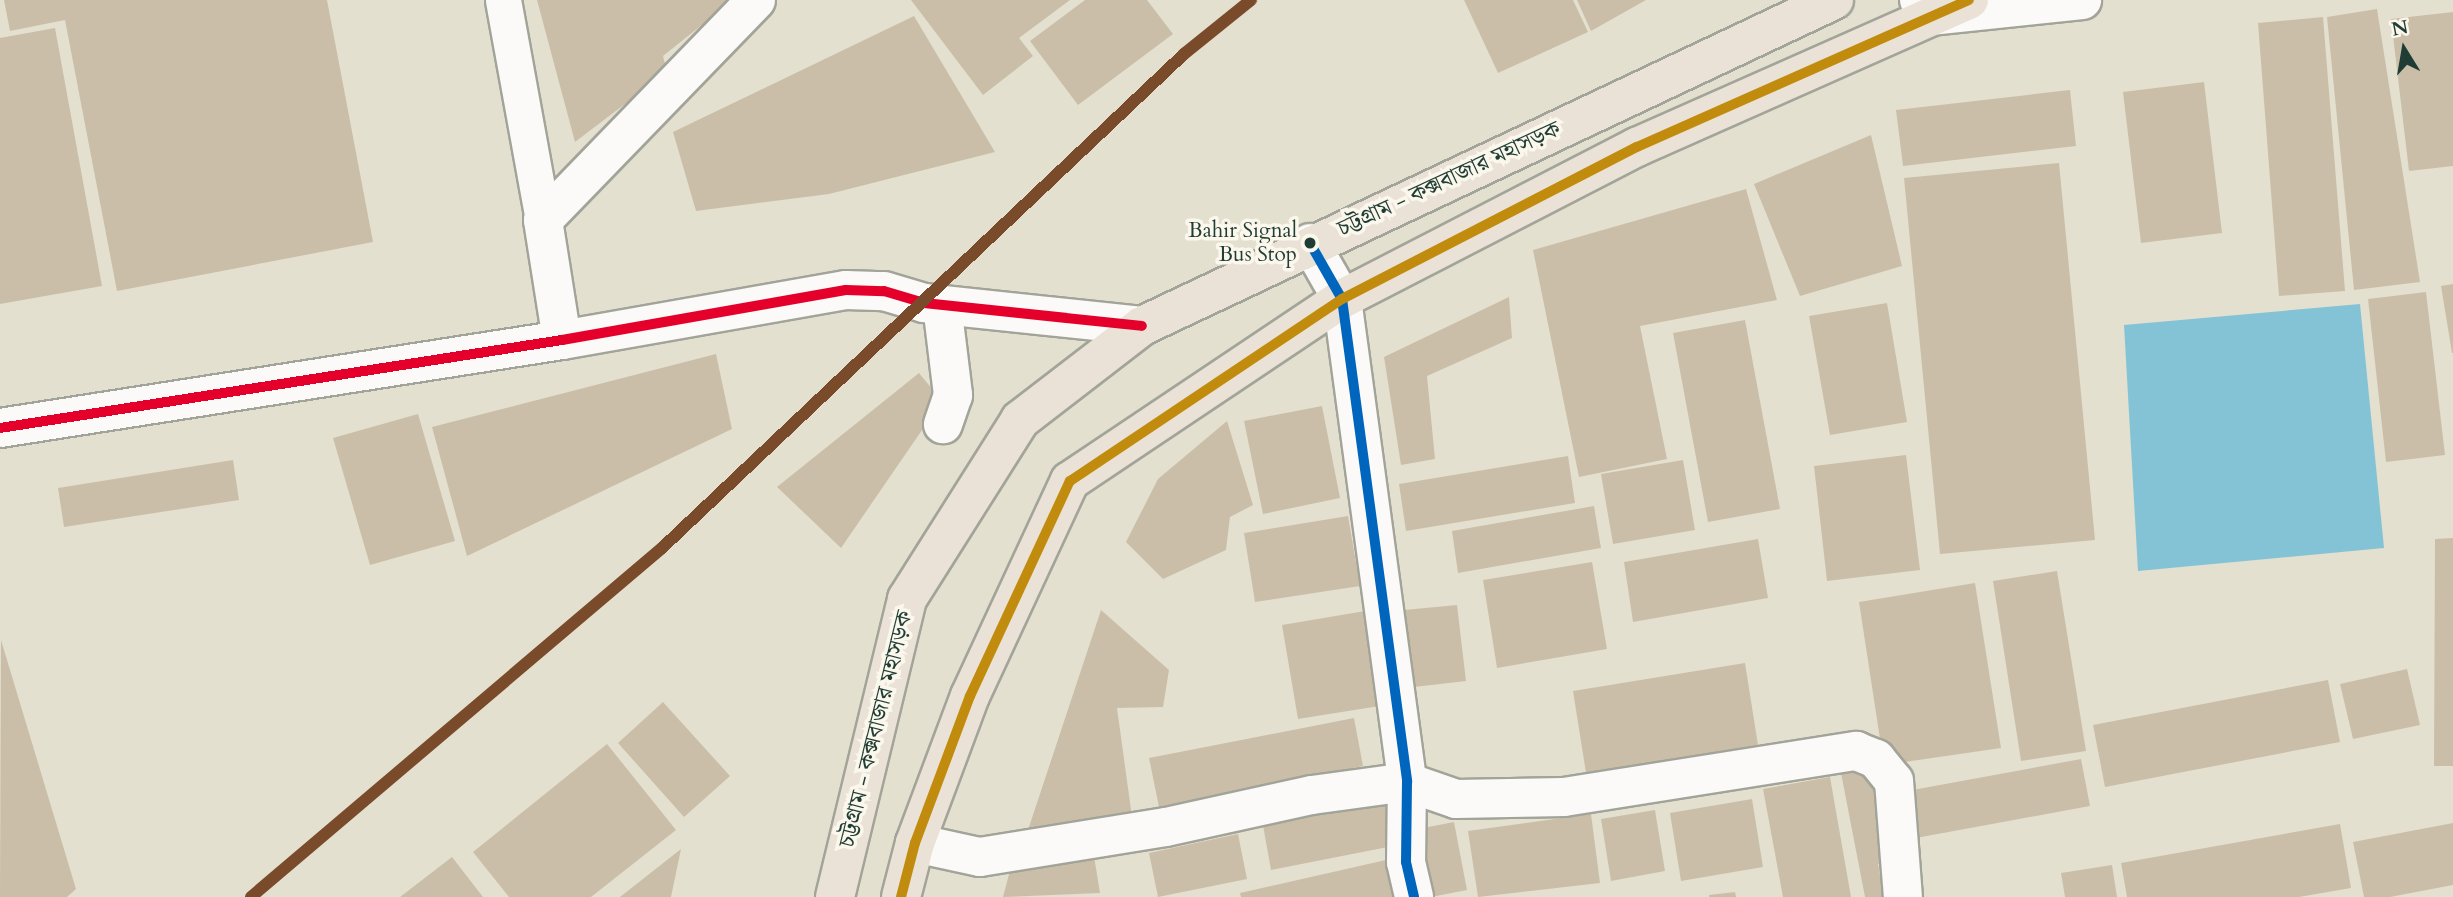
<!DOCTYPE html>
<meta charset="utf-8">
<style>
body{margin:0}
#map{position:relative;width:2453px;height:897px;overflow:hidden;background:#e4e0cf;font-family:Cardo,"Noto Serif Bengali",serif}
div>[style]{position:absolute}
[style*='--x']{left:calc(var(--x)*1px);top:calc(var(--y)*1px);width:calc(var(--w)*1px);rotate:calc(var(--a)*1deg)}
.water>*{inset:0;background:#84c3d6}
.building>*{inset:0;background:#cbbea8}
.roads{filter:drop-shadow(2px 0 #a3a499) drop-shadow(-2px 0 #a3a499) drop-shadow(0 2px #a3a499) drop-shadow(0 -2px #a3a499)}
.service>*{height:35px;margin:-17.5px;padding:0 17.5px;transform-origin:17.5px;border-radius:17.5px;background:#fbfaf8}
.minor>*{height:38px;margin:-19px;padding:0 19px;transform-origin:19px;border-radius:19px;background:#fbfaf8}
.trunk>*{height:38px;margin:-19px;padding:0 19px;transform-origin:19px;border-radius:19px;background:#eae2d6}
.bus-1>*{height:10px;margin:-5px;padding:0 5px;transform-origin:5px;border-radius:5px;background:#0065bd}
.bus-2>*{height:10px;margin:-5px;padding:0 5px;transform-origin:5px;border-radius:5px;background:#e4002b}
.bus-3>*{height:10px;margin:-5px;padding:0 5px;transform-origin:5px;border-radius:5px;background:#c18c0d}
.rail-1>*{height:12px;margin:-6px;padding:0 6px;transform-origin:6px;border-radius:6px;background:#7a4b2a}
.dots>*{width:19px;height:19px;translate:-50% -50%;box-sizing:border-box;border:4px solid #fbf7ec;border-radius:50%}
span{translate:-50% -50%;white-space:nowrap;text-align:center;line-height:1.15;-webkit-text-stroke:7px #fbf7ec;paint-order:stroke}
.bus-label{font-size:21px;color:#1f3d34}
.right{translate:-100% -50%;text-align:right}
.street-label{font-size:23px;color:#1f3d34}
.north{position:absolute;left:2369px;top:14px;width:70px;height:70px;-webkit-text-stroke:5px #fbf7ec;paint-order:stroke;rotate:349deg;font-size:19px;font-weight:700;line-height:28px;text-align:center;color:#1f3d34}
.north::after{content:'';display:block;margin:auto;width:24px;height:32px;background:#1f3d34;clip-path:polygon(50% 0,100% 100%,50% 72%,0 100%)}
</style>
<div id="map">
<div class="water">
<div style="clip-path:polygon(2360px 304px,2384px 548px,2138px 571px,2124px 325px)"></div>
</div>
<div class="building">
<div style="clip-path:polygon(4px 0,327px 0,373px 242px,117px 291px,65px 20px,10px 31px)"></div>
<div style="clip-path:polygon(537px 0,733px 0,663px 56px,667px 72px,575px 142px)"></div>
<div style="clip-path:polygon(911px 0,1070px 0,1019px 38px,1033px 56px,983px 95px)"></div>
<div style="clip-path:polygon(1085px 0,1147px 0,1173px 34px,1078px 105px,1030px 41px)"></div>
<div style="clip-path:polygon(1464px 0,1573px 0,1588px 32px,1498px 73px)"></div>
<div style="clip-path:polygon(1577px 0,1646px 0,1591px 31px)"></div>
<div style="clip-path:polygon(2377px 9px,2420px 282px,2354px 290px,2327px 17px)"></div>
<div style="clip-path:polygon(2453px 12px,2453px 166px,2409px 171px,2391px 19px)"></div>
<div style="clip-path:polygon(914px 16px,995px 152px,829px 194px,696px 211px,673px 132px)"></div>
<div style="clip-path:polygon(2323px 17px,2345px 291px,2279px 296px,2258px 23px)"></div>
<div style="clip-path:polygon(55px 28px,102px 286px,0 304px,0 38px)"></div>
<div style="clip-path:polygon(2204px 82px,2222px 233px,2141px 243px,2123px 92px)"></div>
<div style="clip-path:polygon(2070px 90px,2076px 146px,1903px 166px,1896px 110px)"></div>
<div style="clip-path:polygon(1871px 135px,1902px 266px,1800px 296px,1754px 184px)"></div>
<div style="clip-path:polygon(2059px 163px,2095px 540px,1940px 554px,1904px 178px)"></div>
<div style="clip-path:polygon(1746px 189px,1777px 300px,1640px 326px,1667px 459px,1579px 477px,1533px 250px)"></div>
<div style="clip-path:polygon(2453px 284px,2453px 353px,2452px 353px,2441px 286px)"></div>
<div style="clip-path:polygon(2426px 292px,2445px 455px,2386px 462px,2368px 299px)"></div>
<div style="clip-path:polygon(1509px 297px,1512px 338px,1427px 376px,1435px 459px,1401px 465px,1384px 357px)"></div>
<div style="clip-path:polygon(1887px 303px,1907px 422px,1830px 435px,1809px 316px)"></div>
<div style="clip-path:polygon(1745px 320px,1780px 509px,1708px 522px,1673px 333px)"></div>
<div style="clip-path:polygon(716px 354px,732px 429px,467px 556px,432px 427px)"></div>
<div style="clip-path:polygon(919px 373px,942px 401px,841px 548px,777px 487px)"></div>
<div style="clip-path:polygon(1322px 406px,1340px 498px,1263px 514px,1244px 421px)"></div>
<div style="clip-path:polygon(418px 414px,455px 541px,370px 565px,333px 438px)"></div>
<div style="clip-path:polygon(1227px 421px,1253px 505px,1230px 517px,1226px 550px,1163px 579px,1126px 542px,1158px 479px)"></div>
<div style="clip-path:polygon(1906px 455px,1920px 570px,1827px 581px,1814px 466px)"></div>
<div style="clip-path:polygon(1568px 456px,1575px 503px,1406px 531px,1399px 484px)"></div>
<div style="clip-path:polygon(233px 460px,239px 500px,64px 527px,58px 488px)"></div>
<div style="clip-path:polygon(1683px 460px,1695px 530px,1613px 544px,1601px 474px)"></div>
<div style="clip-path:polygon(1594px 506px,1601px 548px,1458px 573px,1452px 531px)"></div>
<div style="clip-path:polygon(1348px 516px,1360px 586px,1255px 602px,1244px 533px)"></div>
<div style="clip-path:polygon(2453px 538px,2453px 766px,2434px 766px,2435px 539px)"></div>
<div style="clip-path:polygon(1758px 539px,1768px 598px,1633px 622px,1624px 562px)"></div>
<div style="clip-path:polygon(1592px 562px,1607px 649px,1497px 668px,1483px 580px)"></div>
<div style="clip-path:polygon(2057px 571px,2086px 751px,2021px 761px,1993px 581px)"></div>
<div style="clip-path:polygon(1975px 583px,2001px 748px,1884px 765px,1859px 602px)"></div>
<div style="clip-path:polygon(1457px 605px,1466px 681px,1414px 687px,1404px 610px)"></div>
<div style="clip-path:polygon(1377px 609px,1392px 704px,1298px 719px,1282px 625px)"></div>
<div style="clip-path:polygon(1101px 610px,1169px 670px,1163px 707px,1117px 708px,1132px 817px,1026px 836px)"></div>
<div style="clip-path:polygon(1px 640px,76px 889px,67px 897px,0 897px)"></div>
<div style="clip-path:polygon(1745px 663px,1758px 745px,1586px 773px,1573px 691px)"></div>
<div style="clip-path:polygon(2407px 669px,2420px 725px,2353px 739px,2340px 684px)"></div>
<div style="clip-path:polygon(2328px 680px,2340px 742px,2105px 787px,2093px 725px)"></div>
<div style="clip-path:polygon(663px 702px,730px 776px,684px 817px,618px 743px)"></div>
<div style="clip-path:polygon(1354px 718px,1363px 766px,1159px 807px,1149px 758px)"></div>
<div style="clip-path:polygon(607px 744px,676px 830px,591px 897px,509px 897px,473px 852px)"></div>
<div style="clip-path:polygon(2081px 759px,2090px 806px,1916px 838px,1907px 791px)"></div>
<div style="clip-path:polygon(1878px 766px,1896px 861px,1878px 864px,1884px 897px,1865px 897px,1841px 773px)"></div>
<div style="clip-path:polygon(1830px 777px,1851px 897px,1783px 897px,1763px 789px)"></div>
<div style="clip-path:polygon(1384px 797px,1393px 846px,1271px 870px,1262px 820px)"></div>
<div style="clip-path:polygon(1752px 799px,1763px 867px,1681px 881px,1670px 813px)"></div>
<div style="clip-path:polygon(1655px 810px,1665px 871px,1611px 881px,1601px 819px)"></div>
<div style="clip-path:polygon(1591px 814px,1600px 883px,1478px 897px,1468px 831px)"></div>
<div style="clip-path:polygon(1454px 822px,1467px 890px,1431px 897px,1418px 829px)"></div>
<div style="clip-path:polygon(2453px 823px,2453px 885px,2390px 897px,2364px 897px,2353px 842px)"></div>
<div style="clip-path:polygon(2340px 824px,2351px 888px,2299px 897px,2127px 897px,2121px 863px)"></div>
<div style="clip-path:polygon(1238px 834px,1247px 879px,1158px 897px,1149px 853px)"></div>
<div style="clip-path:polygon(1092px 844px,1100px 893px,1003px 897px,1013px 859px)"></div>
<div style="clip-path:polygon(681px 849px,671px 897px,620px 897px)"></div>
<div style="clip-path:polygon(452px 857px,483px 897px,400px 897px)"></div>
<div style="clip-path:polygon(1386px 860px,1394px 897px,1241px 897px,1240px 893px)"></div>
<div style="clip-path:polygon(2112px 865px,2117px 897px,2065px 897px,2061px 873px)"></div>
<div style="clip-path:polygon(1735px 892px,1736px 897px,1709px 897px,1709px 895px)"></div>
</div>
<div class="roads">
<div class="service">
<div style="--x:503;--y:0;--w:224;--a:79.7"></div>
</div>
<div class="minor">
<div style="--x:1919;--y:0;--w:19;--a:55"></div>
<div style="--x:1930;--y:16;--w:153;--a:-6"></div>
<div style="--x:1310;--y:243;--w:64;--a:60.3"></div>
<div style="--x:1342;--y:299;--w:487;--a:82.3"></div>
<div style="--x:1407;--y:782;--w:80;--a:90.7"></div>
<div style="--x:1406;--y:862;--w:36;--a:77"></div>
<div style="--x:942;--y:305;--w:91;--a:83"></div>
<div style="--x:953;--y:395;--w:31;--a:109"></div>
<div style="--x:562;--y:340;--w:121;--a:-99"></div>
<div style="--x:543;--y:220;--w:306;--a:-45.9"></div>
<div style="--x:0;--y:428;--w:569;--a:-8.9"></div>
<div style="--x:562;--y:340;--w:288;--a:-10"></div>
<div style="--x:846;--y:290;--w:38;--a:2"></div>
<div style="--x:884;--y:291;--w:42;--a:16.7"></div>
<div style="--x:924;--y:303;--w:219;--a:6"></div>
<div style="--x:915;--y:843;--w:66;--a:12.2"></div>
<div style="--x:980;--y:857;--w:188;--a:-9.2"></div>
<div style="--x:1166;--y:827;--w:149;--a:-12.4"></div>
<div style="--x:1312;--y:795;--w:96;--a:-7.8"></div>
<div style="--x:1407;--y:782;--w:52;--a:19.1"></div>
<div style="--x:1456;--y:799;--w:108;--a:-1.1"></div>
<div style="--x:1564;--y:797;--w:296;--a:-9"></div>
<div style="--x:1856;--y:751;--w:22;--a:22"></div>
<div style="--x:1876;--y:759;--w:28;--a:51"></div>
<div style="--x:1894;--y:781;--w:116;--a:85.6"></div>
</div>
<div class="trunk">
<div style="--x:835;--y:897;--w:307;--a:-76.4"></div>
<div style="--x:907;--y:599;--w:212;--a:-57.7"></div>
<div style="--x:1020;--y:420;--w:154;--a:-37.6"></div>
<div style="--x:1142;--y:326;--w:765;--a:-25.23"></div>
<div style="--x:901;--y:897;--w:56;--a:-75.5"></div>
<div style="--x:915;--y:843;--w:157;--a:-69.5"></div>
<div style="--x:970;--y:696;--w:237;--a:-65.1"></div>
<div style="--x:1070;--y:481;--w:327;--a:-33.8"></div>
<div style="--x:1342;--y:299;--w:332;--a:-27.3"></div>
<div style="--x:1637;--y:147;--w:363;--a:-23.9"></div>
</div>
</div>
<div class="bus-1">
<div style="--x:1310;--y:243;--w:64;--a:60.3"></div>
<div style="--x:1342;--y:299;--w:487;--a:82.3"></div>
<div style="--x:1407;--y:782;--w:80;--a:90.7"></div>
<div style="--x:1406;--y:862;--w:36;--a:77"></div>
</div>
<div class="bus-2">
<div style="--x:0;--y:428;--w:569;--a:-8.9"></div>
<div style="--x:562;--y:340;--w:288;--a:-10"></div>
<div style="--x:846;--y:290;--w:38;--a:2"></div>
<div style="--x:884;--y:291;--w:42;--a:16.7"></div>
<div style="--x:924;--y:303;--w:219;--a:6"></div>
</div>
<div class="bus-3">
<div style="--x:901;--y:897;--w:56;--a:-75.5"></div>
<div style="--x:915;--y:843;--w:157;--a:-69.5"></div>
<div style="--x:970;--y:696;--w:237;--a:-65.1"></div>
<div style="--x:1070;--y:481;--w:327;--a:-33.8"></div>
<div style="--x:1342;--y:299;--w:332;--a:-27.3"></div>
<div style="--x:1637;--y:147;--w:363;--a:-23.9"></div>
</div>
<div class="rail-1">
<div style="--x:251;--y:897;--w:539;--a:-40.34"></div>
<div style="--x:662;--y:548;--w:719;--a:-43.42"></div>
<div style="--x:1184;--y:54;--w:86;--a:-38.9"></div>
</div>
<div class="dots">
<div style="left:1310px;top:243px;background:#1f3d34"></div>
</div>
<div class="bus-label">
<span class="right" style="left:1297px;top:243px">Bahir Signal<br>Bus Stop</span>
</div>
<div class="street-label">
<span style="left:1449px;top:179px;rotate:-25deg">চট্টগ্রাম - কক্সবাজার মহাসড়ক</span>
<span style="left:876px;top:729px;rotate:-76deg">চট্টগ্রাম - কক্সবাজার মহাসড়ক</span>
</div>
<div class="north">N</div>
</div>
